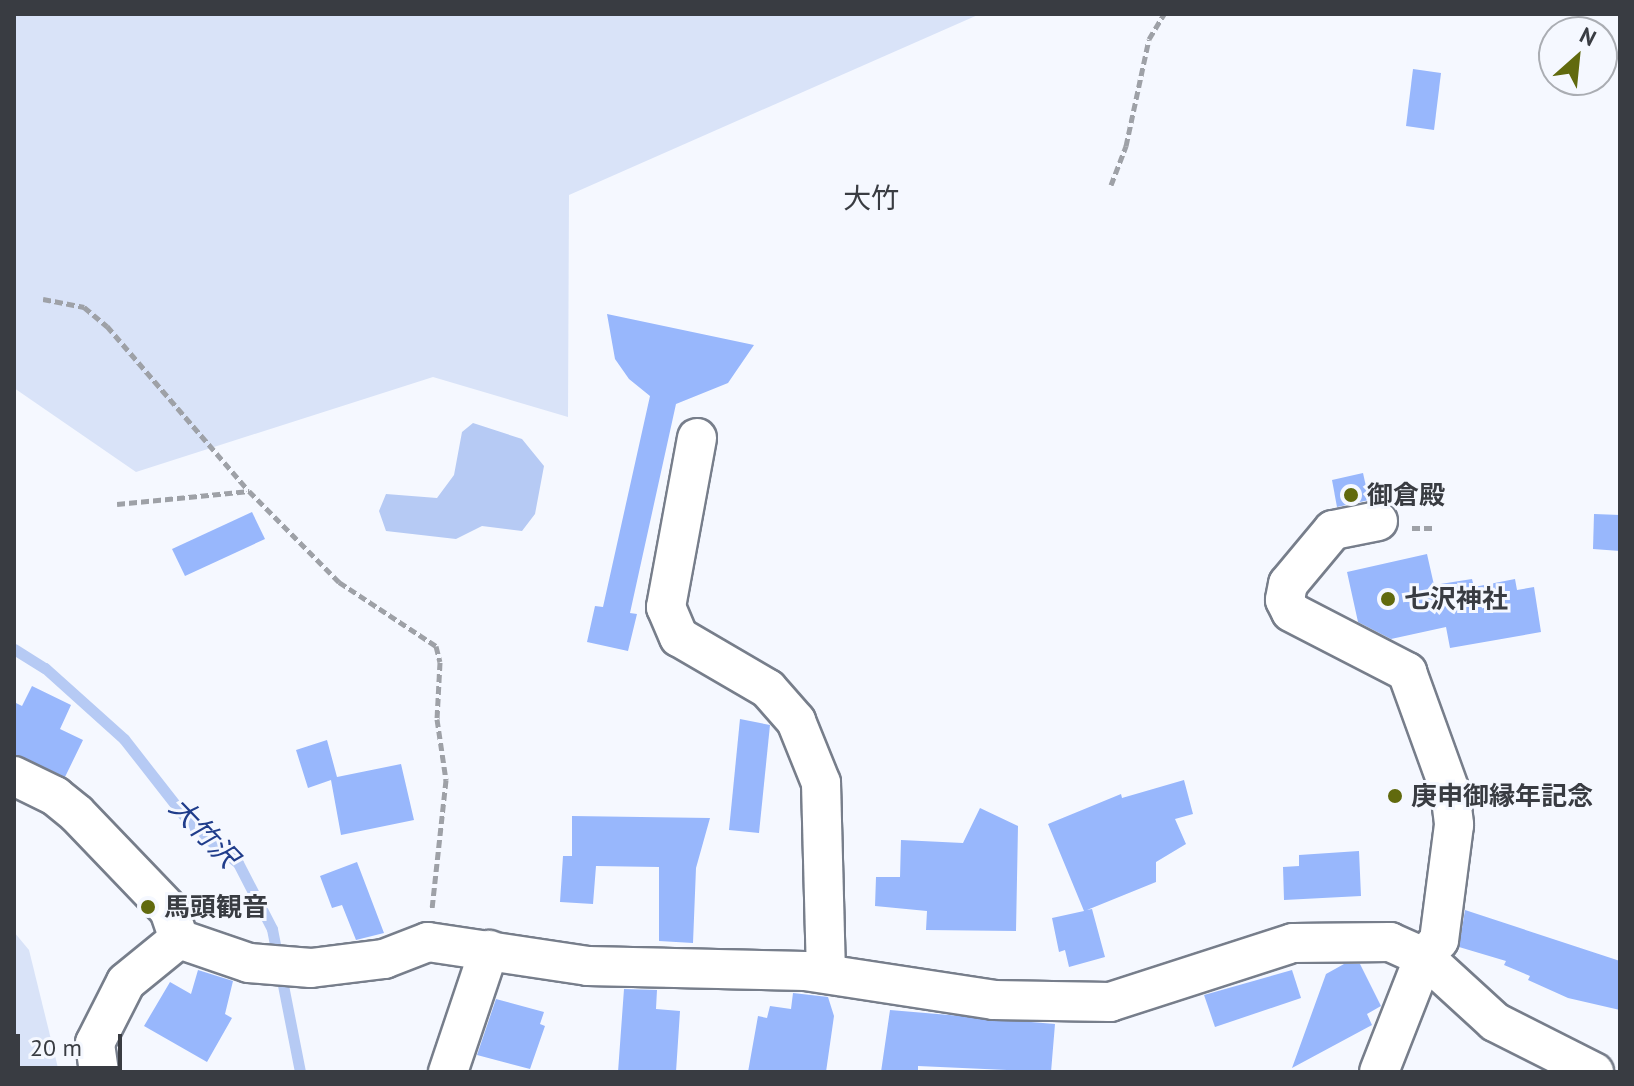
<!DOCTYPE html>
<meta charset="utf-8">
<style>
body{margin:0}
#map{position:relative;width:1634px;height:1086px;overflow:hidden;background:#f5f8ff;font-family:"PT Sans","Noto Sans JP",sans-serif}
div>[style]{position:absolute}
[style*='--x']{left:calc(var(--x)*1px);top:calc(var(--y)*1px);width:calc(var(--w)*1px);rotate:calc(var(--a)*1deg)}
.green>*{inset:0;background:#d9e3f8}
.water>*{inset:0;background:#b6caf4}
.stream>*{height:11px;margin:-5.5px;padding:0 5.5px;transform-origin:5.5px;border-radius:5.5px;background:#b6caf4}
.building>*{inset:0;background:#98b7fc}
.path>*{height:5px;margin-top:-2.5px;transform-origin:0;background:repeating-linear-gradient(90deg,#9ea1a7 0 8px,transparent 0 12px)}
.roads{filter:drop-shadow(2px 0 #777e8b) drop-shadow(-2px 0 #777e8b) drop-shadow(0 2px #777e8b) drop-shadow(0 -2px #777e8b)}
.minor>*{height:38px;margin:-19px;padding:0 19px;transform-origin:19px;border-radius:19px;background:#fff}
.dots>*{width:22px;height:22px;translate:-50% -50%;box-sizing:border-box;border:4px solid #f5f8ff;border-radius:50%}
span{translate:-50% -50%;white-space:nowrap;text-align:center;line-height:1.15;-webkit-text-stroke:6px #f5f8ff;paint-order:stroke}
.poi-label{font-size:26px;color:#393c42;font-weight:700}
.left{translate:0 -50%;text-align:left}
.neighbourhood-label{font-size:28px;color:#393c42}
.water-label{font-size:28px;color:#203d8b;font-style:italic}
.frame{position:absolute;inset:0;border:16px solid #393c42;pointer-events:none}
.north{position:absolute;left:1538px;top:16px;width:80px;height:80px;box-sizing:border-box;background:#f5f8ff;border:2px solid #aaadb3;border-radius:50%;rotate:27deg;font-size:22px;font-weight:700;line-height:32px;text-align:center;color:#393c42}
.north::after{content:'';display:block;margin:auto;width:28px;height:36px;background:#616a0e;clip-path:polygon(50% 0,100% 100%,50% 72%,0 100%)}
.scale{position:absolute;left:16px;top:1034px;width:106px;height:36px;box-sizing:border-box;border:4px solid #393c42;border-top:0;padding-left:10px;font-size:24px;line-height:28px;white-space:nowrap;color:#393c42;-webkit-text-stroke:6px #f5f8ff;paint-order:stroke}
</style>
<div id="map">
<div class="green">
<div style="clip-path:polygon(14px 14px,980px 14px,569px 195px,568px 417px,433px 377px,136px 472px,14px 388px)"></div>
<div style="clip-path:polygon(14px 932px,29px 950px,59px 1072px,14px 1072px)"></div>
</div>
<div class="water">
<div style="clip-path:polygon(473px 423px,522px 439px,544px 466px,535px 514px,522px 531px,482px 526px,456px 539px,386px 531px,379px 511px,386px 494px,437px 498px,454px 475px,462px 432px)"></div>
</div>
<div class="stream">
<div style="--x:14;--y:649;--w:36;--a:32"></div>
<div style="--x:45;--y:668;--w:106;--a:41.9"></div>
<div style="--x:124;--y:739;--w:110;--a:52"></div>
<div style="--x:192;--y:826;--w:59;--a:38.8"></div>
<div style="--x:238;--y:863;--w:74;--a:62.7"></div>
<div style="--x:272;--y:929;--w:146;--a:78.9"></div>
</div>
<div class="building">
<div style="clip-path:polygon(1413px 69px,1441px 73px,1434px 130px,1406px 126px)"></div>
<div style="clip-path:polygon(607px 314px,754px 345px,728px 383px,676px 404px,630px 613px,637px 614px,628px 651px,587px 642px,595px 606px,603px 607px,650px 396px,629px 379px,615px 359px)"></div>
<div style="clip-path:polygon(1363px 473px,1369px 500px,1337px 507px,1332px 480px)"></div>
<div style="clip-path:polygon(252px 512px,265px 539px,185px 576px,172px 549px)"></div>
<div style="clip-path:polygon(1594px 514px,1620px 515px,1620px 551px,1593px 549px)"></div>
<div style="clip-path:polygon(1427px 554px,1434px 585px,1472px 579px,1474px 587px,1515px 579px,1517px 590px,1534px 587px,1541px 632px,1450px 648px,1446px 627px,1391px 639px,1358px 622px,1347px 572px)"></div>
<div style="clip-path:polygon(32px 686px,71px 705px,60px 729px,83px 740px,65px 777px,14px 754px,14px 702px,22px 706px)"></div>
<div style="clip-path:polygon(740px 719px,770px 725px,759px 833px,729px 830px)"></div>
<div style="clip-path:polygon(327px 740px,337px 777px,401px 764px,414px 820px,341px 835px,331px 780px,308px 788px,296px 750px)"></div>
<div style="clip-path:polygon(1184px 780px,1193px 814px,1175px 819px,1186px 844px,1156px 862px,1156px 882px,1087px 910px,1092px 909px,1105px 957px,1069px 967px,1065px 950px,1059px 952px,1052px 918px,1084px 911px,1048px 824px,1121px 794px,1122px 798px)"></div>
<div style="clip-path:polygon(980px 808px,1018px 826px,1016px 931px,926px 930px,927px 911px,875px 906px,876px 877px,900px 877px,901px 840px,963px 843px)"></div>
<div style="clip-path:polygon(572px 816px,710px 818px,696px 868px,693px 943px,659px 941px,659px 867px,596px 866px,593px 904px,560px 902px,563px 856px,572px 856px)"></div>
<div style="clip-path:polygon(1359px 851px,1361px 896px,1284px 900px,1283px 867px,1299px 866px,1299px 855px)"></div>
<div style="clip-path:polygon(357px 862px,384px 933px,356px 940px,342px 905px,332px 908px,320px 876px)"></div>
<div style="clip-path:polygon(1465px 910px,1620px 961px,1620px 1010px,1568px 998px,1528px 980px,1530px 976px,1504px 965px,1506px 961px,1459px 947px)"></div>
<div style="clip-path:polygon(1344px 964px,1360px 964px,1381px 1006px,1367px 1014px,1372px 1025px,1292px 1068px,1326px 974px)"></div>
<div style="clip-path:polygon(198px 970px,233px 981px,225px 1014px,232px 1018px,207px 1062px,144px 1026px,170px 982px,191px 994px)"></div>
<div style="clip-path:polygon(1292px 970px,1301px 998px,1215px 1027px,1204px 995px)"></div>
<div style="clip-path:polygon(624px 989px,657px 990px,656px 1009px,680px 1011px,676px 1072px,618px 1072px)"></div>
<div style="clip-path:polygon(793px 993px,828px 997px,834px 1016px,826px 1072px,748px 1072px,758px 1016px,767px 1018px,770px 1006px,791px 1009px)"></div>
<div style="clip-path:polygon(496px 999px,544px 1012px,540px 1024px,545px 1026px,530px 1069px,477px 1055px)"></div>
<div style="clip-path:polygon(890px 1010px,1055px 1024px,1051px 1072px,918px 1066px,918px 1072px,881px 1072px)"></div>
</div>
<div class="path">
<div style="--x:1111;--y:185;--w:42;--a:-69"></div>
<div style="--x:1126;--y:146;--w:109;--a:-77.9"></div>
<div style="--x:1149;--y:39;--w:29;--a:-59"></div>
<div style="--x:43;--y:299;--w:42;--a:11"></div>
<div style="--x:84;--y:307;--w:30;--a:40"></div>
<div style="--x:107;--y:326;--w:216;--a:49.3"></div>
<div style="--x:117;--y:504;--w:133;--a:-5.6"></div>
<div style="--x:249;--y:491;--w:128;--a:45.3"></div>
<div style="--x:339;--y:582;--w:116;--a:33.4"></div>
<div style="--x:436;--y:646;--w:16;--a:76"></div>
<div style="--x:440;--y:662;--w:57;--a:93"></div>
<div style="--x:437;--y:719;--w:62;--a:81.6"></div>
<div style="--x:446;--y:780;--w:130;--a:96.2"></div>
<div style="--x:1412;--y:528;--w:24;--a:0"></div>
</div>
<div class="roads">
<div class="minor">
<div style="--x:697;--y:438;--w:172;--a:100.4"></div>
<div style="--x:666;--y:607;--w:33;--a:67"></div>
<div style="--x:679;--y:637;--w:103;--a:30.3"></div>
<div style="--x:768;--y:689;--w:43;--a:48.8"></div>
<div style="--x:796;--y:721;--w:67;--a:68"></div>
<div style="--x:821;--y:783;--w:190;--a:88.5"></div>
<div style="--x:1378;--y:521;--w:46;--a:168.7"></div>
<div style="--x:1333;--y:530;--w:70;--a:129.8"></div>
<div style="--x:1288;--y:584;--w:16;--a:101"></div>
<div style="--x:1285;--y:600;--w:13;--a:63"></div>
<div style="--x:1291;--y:612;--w:131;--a:27.3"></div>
<div style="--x:1407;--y:672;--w:127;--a:70.1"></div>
<div style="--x:1450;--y:791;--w:34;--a:83"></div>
<div style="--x:1454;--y:825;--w:116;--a:97.4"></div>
<div style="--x:1439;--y:940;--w:23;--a:131"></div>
<div style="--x:1424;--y:957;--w:123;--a:111.4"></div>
<div style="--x:14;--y:776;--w:46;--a:26"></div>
<div style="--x:55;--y:796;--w:28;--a:39"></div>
<div style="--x:77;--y:814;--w:133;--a:46.2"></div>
<div style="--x:169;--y:910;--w:31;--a:71"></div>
<div style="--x:179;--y:939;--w:74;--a:18.9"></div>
<div style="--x:249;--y:963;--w:62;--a:4.6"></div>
<div style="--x:311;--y:968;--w:74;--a:-7"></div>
<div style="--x:384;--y:959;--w:47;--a:-21.1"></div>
<div style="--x:428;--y:942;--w:162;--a:8.5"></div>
<div style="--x:588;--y:966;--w:217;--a:1.3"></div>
<div style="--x:805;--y:971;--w:191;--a:8.7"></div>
<div style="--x:994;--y:1000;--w:116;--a:1"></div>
<div style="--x:1110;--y:1002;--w:192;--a:-17.9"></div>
<div style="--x:1293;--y:943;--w:97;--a:-0.6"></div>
<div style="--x:1390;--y:942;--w:37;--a:24"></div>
<div style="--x:1424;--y:957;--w:96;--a:42.5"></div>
<div style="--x:1495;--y:1022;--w:111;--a:26.8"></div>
<div style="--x:99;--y:1072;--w:29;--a:-98"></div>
<div style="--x:95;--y:1043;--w:68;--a:-63.1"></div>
<div style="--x:126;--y:982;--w:68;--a:-39.1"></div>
<div style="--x:448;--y:1072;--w:129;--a:-71.4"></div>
</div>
</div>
<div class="dots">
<div style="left:1351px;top:495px;background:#616a0e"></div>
<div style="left:1388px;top:599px;background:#616a0e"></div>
<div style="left:1395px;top:796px;background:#616a0e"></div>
<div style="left:148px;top:907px;background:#616a0e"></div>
</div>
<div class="poi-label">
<span class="left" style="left:1367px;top:495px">御倉殿</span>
<span class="left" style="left:1404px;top:599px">七沢神社</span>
<span class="left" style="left:1411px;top:796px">庚申御縁年記念</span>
<span class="left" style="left:164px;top:907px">馬頭観音</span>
</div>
<div class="neighbourhood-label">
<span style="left:871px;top:198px">大竹</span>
</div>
<div class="water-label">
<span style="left:204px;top:832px;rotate:46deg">大竹沢</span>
</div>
<div class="frame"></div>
<div class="north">N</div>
<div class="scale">20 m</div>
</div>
